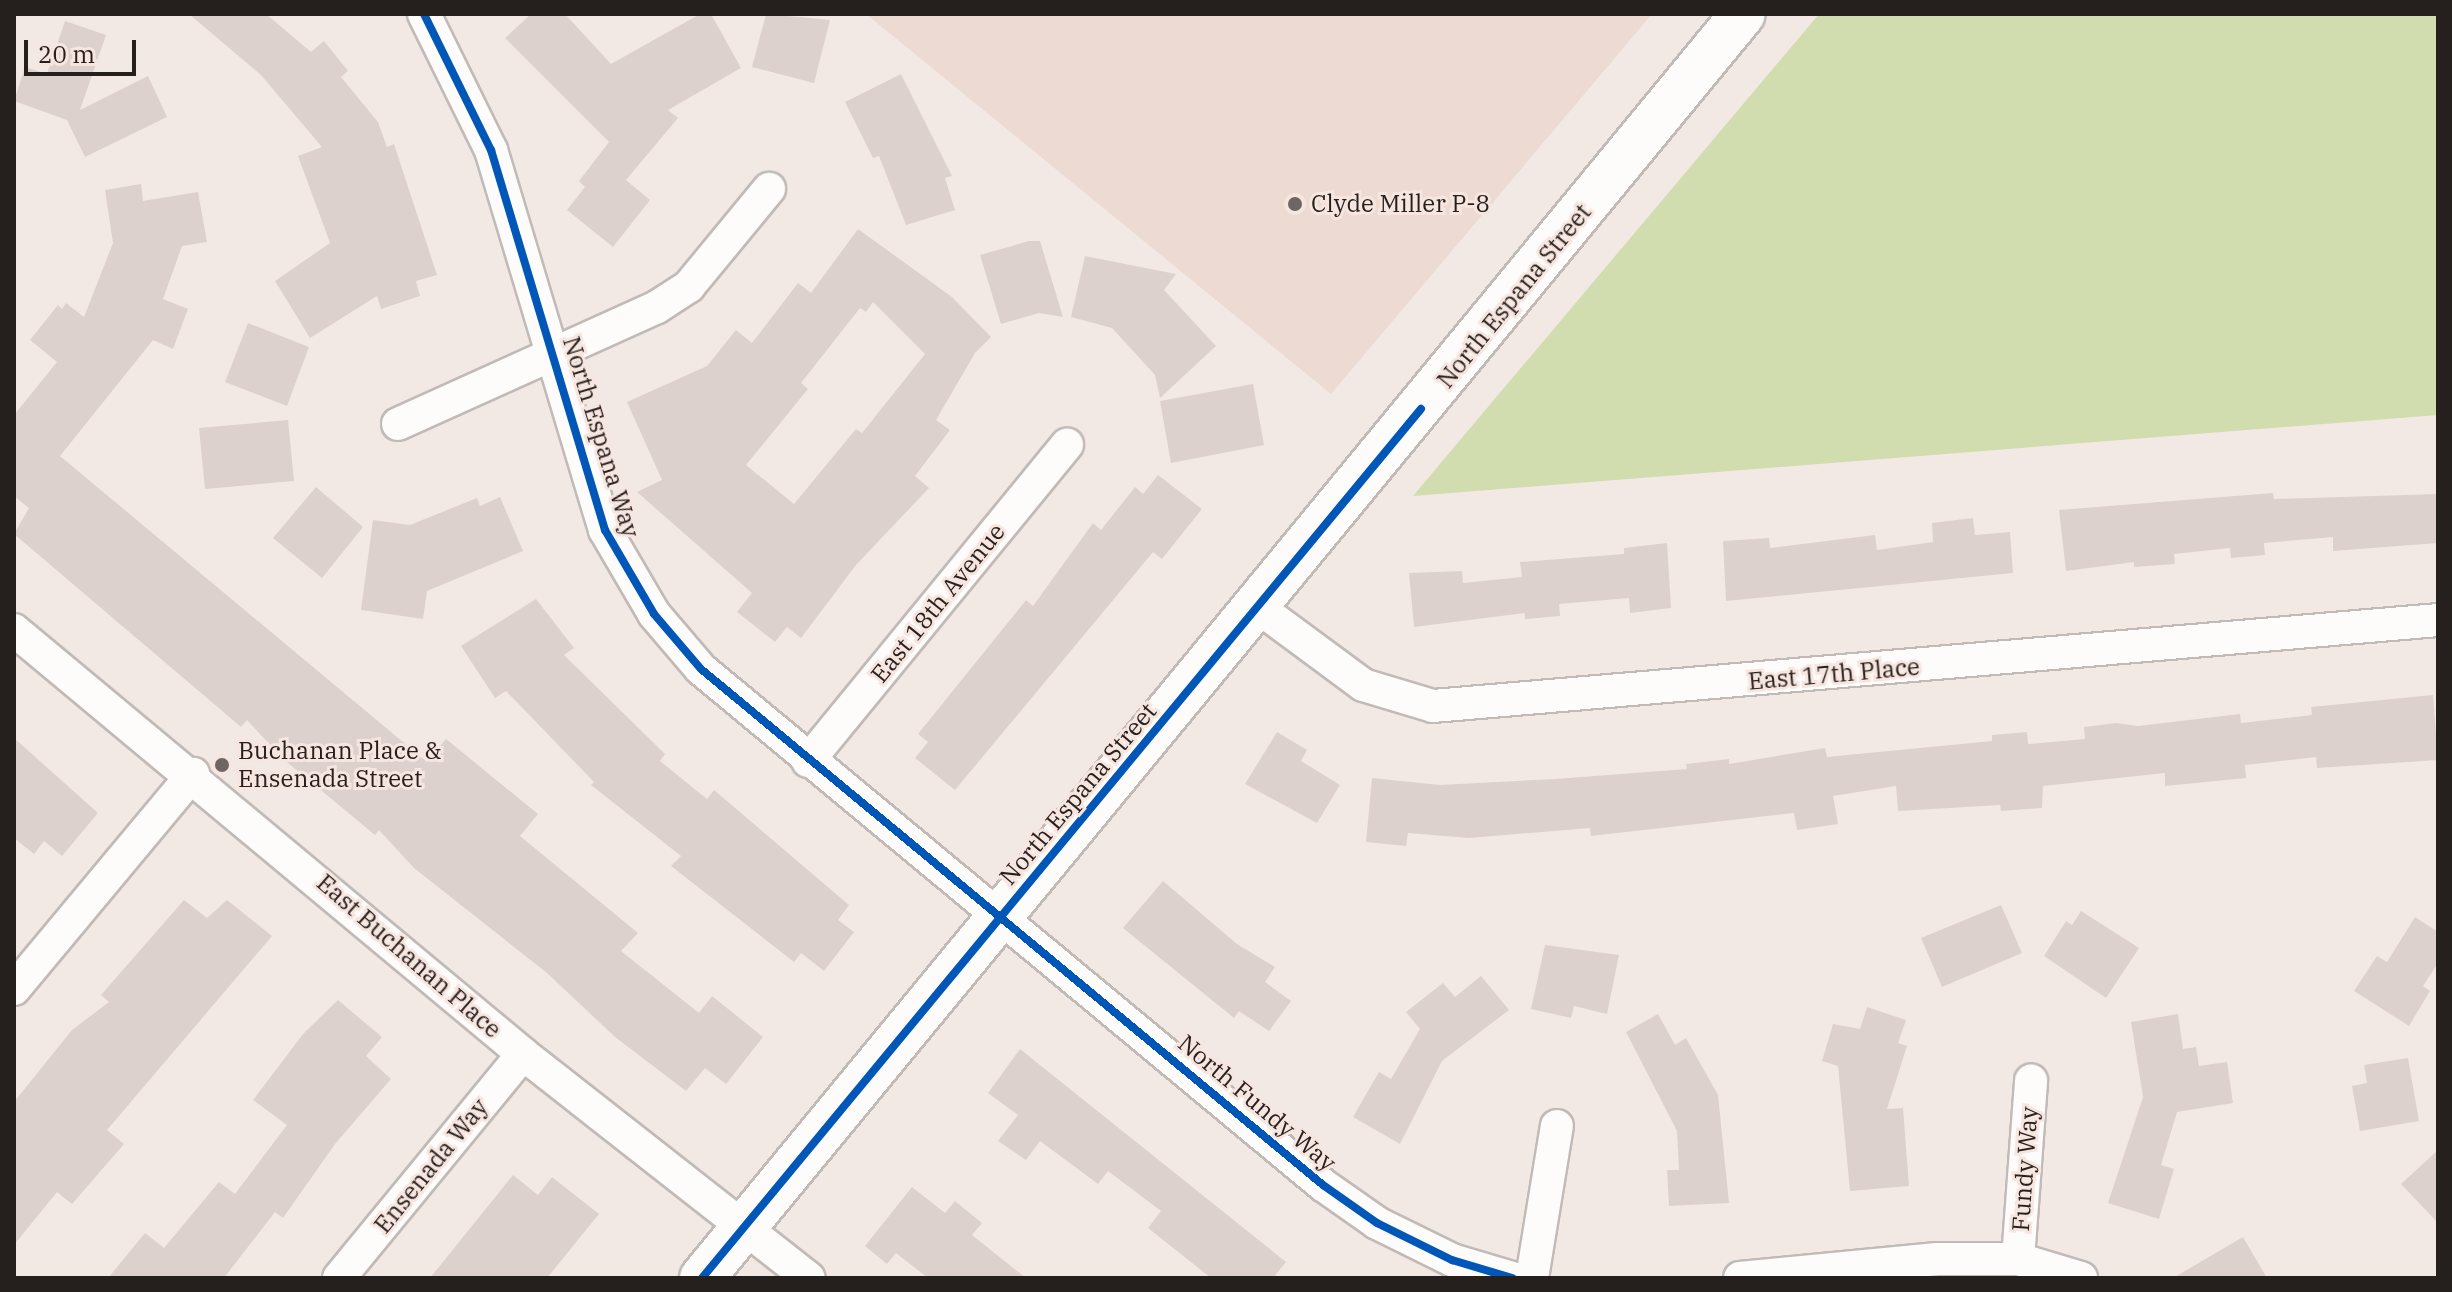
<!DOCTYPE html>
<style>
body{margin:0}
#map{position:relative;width:2452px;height:1292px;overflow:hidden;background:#f2e9e5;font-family:"IBM Plex Serif",serif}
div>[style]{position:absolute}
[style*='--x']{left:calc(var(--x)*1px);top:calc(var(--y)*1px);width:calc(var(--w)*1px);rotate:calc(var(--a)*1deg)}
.built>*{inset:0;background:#ecdad3}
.green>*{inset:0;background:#d1ddae}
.building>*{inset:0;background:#ddd1cd}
.roads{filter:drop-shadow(2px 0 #c1bab7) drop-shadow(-2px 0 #c1bab7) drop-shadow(0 2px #c1bab7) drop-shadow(0 -2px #c1bab7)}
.street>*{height:32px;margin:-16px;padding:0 16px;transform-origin:16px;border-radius:16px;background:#fdfcfb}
.secondary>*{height:44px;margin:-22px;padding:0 22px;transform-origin:22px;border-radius:22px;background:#fdfcfb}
.cycleway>*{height:8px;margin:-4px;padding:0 4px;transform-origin:4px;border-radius:4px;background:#0057b8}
.dots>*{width:22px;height:22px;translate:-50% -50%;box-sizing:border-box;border:4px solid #f7e6e0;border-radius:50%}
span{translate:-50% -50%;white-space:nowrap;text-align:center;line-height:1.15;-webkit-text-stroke:6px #f7e6e0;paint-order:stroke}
.poi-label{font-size:24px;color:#251f1d}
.left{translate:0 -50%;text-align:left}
.street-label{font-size:24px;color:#251f1d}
.frame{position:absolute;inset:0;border:16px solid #251f1d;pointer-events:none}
.scale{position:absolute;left:24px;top:40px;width:112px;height:36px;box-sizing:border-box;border:4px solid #251f1d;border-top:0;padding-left:10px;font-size:24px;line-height:28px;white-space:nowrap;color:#251f1d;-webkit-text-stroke:6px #f7e6e0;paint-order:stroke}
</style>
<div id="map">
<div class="built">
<div style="clip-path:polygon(866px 14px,1652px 14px,1331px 394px)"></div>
</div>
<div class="green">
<div style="clip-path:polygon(1819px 14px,2438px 14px,2438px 415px,1413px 496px)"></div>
</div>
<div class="building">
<div style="clip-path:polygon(189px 14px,266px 14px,311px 52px,324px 41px,348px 71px,341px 77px,378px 122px,387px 147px,394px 144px,437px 275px,416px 281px,420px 296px,381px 309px,377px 296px,310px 338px,275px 281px,330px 243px,298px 156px,322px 147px,261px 75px)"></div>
<div style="clip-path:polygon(531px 14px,565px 14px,611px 64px,700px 14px,711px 14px,741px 68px,668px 110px,678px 118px,626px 180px,650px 200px,613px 247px,567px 210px,585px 187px,579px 181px,609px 142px,505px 38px)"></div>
<div style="clip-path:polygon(766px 14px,830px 20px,814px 83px,752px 67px)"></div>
<div style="clip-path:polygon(65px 21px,106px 35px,80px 110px,148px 76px,167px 117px,85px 157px,67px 120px,14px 101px,25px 67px,47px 74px)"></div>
<div style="clip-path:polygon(901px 74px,952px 176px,945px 178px,955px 210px,906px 225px,879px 156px,873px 158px,845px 102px)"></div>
<div style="clip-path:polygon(141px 184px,143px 201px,198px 192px,207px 242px,182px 246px,163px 299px,188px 309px,173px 349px,153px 340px,60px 456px,427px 762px,446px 739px,538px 814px,520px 836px,638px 933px,621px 951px,699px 1013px,712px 996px,763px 1037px,726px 1084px,705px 1068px,686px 1091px,615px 1037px,547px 973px,414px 868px,379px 830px,375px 835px,282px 758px,247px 720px,241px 727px,14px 534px,29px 508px,14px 496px,14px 415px,57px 362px,30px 340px,58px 305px,62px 309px,66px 303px,84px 317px,113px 243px,105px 190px)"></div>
<div style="clip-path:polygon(evenodd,858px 229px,952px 297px,991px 337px,975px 353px,936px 420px,950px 430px,915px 476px,929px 488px,856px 565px,801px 638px,787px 627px,775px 642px,737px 612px,752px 593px,637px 492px,662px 480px,627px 402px,707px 366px,736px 330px,752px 343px,798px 283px,811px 293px,858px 229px,873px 302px,925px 354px,862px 433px,856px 429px,794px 504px,746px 465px,808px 389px,801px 383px,860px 308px,866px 312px,873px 302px)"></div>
<div style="clip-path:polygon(1029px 241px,1040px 241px,1063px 317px,1039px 313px,1001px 324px,980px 255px)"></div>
<div style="clip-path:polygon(1085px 256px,1176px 274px,1164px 290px,1216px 346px,1160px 398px,1155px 375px,1112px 328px,1071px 317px)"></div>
<div style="clip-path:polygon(248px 323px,309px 347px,287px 406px,225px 382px)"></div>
<div style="clip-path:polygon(1253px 384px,1264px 445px,1171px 463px,1160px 401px)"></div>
<div style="clip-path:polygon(288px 420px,294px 481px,205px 489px,199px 428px)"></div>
<div style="clip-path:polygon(1158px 475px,1202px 509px,1162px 559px,1153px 552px,955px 790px,915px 758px,928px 742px,918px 734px,1026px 600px,1033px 606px,1093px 523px,1101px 530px,1135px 487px,1143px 494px)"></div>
<div style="clip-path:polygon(316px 487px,363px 527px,322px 578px,273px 538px)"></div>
<div style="clip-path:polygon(2273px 493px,2274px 499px,2438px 494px,2438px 543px,2333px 551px,2333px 537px,2264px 543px,2265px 555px,2231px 558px,2230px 548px,2174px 554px,2175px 564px,2134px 567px,2134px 562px,2066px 571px,2059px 510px)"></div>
<div style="clip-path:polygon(500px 497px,523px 551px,427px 591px,423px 619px,361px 610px,373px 520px,410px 525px,477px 498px,480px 506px)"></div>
<div style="clip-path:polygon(1973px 518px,1975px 535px,2010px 532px,2013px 573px,1726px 601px,1723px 541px,1769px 538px,1770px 548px,1875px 535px,1877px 550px,1933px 542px,1932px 523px)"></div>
<div style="clip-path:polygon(1667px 543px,1671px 608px,1630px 613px,1629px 598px,1559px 604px,1560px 616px,1525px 619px,1525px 613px,1414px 627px,1409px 573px,1462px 571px,1463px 583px,1522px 577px,1520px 562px,1624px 554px,1624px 548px)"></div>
<div style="clip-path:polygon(536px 599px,574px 648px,564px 655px,665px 754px,660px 761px,707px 799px,714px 790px,849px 905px,838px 920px,854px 932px,824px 971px,801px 953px,794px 962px,671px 866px,681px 856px,591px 785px,594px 782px,506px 691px,495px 698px,461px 646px)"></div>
<div style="clip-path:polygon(2433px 695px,2438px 760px,2317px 768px,2316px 757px,2245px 765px,2246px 778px,2165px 786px,2165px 773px,2043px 786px,2042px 808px,2001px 811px,2000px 805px,1898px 811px,1896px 786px,1833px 796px,1838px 824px,1797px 830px,1794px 813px,1591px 836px,1590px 828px,1469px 838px,1408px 833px,1406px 846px,1366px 842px,1372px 778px,1440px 785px,1555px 779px,1687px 769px,1686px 764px,1729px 759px,1729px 764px,1825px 748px,1827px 757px,1992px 741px,1992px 735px,2027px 732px,2028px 744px,2085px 739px,2084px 727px,2116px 723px,2138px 726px,2240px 714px,2241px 723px,2312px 715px,2311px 707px)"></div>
<div style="clip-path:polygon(1277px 732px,1307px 750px,1301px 761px,1340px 785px,1317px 823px,1245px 784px)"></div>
<div style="clip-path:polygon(14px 738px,98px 813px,62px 856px,44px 841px,34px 854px,14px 838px)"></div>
<div style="clip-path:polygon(1163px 881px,1237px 944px,1275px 967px,1265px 982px,1291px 1001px,1269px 1031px,1239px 1011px,1234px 1018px,1123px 928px)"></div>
<div style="clip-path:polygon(184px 900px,207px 918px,227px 900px,272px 936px,107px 1130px,124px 1144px,72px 1204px,57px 1192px,14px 1245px,14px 1102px,72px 1030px,109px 1002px,101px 995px)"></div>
<div style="clip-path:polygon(2001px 905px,2022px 953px,1942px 987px,1921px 938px)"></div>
<div style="clip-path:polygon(2081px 911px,2139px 948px,2106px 998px,2044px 956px,2066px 921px,2072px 925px)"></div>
<div style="clip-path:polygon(2415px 917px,2438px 932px,2438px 963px,2423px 986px,2430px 991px,2409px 1026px,2354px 991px,2377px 956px,2387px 962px)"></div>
<div style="clip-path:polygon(1545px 945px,1619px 955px,1607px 1014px,1574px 1006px,1571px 1018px,1531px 1009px)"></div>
<div style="clip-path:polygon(1481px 976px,1509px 1010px,1442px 1061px,1400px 1144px,1353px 1117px,1379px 1072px,1391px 1079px,1420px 1029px,1406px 1012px,1443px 983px,1455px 997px)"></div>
<div style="clip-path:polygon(338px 1000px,382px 1037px,366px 1056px,391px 1079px,335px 1144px,283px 1218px,275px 1212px,224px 1278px,108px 1278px,145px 1233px,164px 1248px,219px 1182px,235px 1194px,287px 1125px,253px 1100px,303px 1034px)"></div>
<div style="clip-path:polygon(1867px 1007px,1906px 1020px,1898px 1043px,1907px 1046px,1887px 1109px,1903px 1108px,1909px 1186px,1850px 1191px,1838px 1066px,1822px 1061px,1833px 1024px,1860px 1029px)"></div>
<div style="clip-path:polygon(1658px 1014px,1675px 1045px,1686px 1038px,1718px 1095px,1729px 1203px,1669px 1206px,1667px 1170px,1679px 1170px,1677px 1131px,1626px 1032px)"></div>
<div style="clip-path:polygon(2178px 1014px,2183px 1049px,2196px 1047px,2199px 1066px,2227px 1062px,2233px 1103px,2177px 1112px,2161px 1165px,2174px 1169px,2159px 1219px,2108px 1203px,2143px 1097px,2131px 1022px)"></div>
<div style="clip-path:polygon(1020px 1049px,1286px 1262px,1273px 1278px,1211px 1278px,1148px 1228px,1161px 1211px,1108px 1171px,1098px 1184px,1040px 1141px,1026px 1160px,998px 1141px,1018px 1115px,988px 1093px)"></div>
<div style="clip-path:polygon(2408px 1058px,2419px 1121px,2360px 1131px,2352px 1086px,2367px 1083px,2364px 1065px)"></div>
<div style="clip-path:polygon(2438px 1150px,2438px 1223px,2401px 1184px)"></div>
<div style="clip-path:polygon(513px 1175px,538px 1195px,552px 1177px,599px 1214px,547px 1278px,430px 1278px)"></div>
<div style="clip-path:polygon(912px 1187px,945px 1213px,955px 1201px,982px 1223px,972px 1235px,1026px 1278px,928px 1278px,896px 1253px,887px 1264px,865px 1246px)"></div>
<div style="clip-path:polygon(2243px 1237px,2267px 1278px,2173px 1278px)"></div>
</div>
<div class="roads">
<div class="street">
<div style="--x:424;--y:14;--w:152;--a:63.8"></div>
<div style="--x:491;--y:150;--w:397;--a:73.3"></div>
<div style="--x:605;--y:530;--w:97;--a:59.7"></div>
<div style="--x:654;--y:614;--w:72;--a:49.5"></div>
<div style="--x:701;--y:669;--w:808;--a:39.68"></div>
<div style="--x:1323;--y:1185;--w:66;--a:35.1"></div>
<div style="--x:1377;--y:1223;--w:84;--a:26.3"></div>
<div style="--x:1452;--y:1260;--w:63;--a:16.7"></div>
<div style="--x:398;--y:424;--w:284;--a:-24.3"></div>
<div style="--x:657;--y:307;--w:38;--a:-33"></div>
<div style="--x:689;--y:286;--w:126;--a:-50.5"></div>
<div style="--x:1259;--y:608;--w:129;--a:36.5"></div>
<div style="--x:1363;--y:685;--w:73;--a:16.7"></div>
<div style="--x:1433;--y:706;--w:1009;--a:-4.89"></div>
<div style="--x:14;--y:630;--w:662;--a:39.79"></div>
<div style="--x:523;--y:1054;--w:363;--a:38.1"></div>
<div style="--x:808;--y:761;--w:409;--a:-50.7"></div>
<div style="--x:14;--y:989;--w:280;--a:-50.2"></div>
<div style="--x:2018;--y:1259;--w:179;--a:-85.8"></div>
<div style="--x:339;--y:1278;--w:290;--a:-50.6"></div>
<div style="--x:1532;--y:1278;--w:154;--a:-80.7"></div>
<div style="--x:1740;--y:1278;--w:198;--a:-5.5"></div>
<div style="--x:1937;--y:1259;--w:81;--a:0"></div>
<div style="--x:2018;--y:1259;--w:66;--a:16.8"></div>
</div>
<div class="secondary">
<div style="--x:702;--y:1278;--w:1637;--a:-50.53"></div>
</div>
</div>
<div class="cycleway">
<div style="--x:424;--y:14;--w:152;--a:63.8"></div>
<div style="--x:491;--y:150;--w:397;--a:73.3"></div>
<div style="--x:605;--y:530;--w:97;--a:59.7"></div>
<div style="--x:654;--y:614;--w:72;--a:49.5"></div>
<div style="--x:701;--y:669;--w:808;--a:39.68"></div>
<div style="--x:1323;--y:1185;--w:66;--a:35.1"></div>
<div style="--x:1377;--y:1223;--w:84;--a:26.3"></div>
<div style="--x:1452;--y:1260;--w:63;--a:16.7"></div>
<div style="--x:702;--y:1278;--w:1128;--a:-50.4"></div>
</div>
<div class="dots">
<div style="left:1295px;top:204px;background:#6d6663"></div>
<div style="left:222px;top:765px;background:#6d6663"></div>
</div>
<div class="poi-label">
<span class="left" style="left:1311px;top:204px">Clyde Miller P-8</span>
<span class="left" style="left:238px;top:765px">Buchanan Place &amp;<br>Ensenada Street</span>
</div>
<div class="street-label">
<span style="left:1514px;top:296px;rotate:-51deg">North Espana Street</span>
<span style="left:601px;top:437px;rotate:73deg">North Espana Way</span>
<span style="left:938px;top:603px;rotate:-51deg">East 18th Avenue</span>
<span style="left:1834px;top:674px;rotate:-5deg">East 17th Place</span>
<span style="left:1078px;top:794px;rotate:-50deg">North Espana Street</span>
<span style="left:409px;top:956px;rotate:41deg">East Buchanan Place</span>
<span style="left:1257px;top:1103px;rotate:40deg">North Fundy Way</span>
<span style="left:431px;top:1166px;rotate:-51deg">Ensenada Way</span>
<span style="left:2025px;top:1169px;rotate:-86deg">Fundy Way</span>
</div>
<div class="frame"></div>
<div class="scale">20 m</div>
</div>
